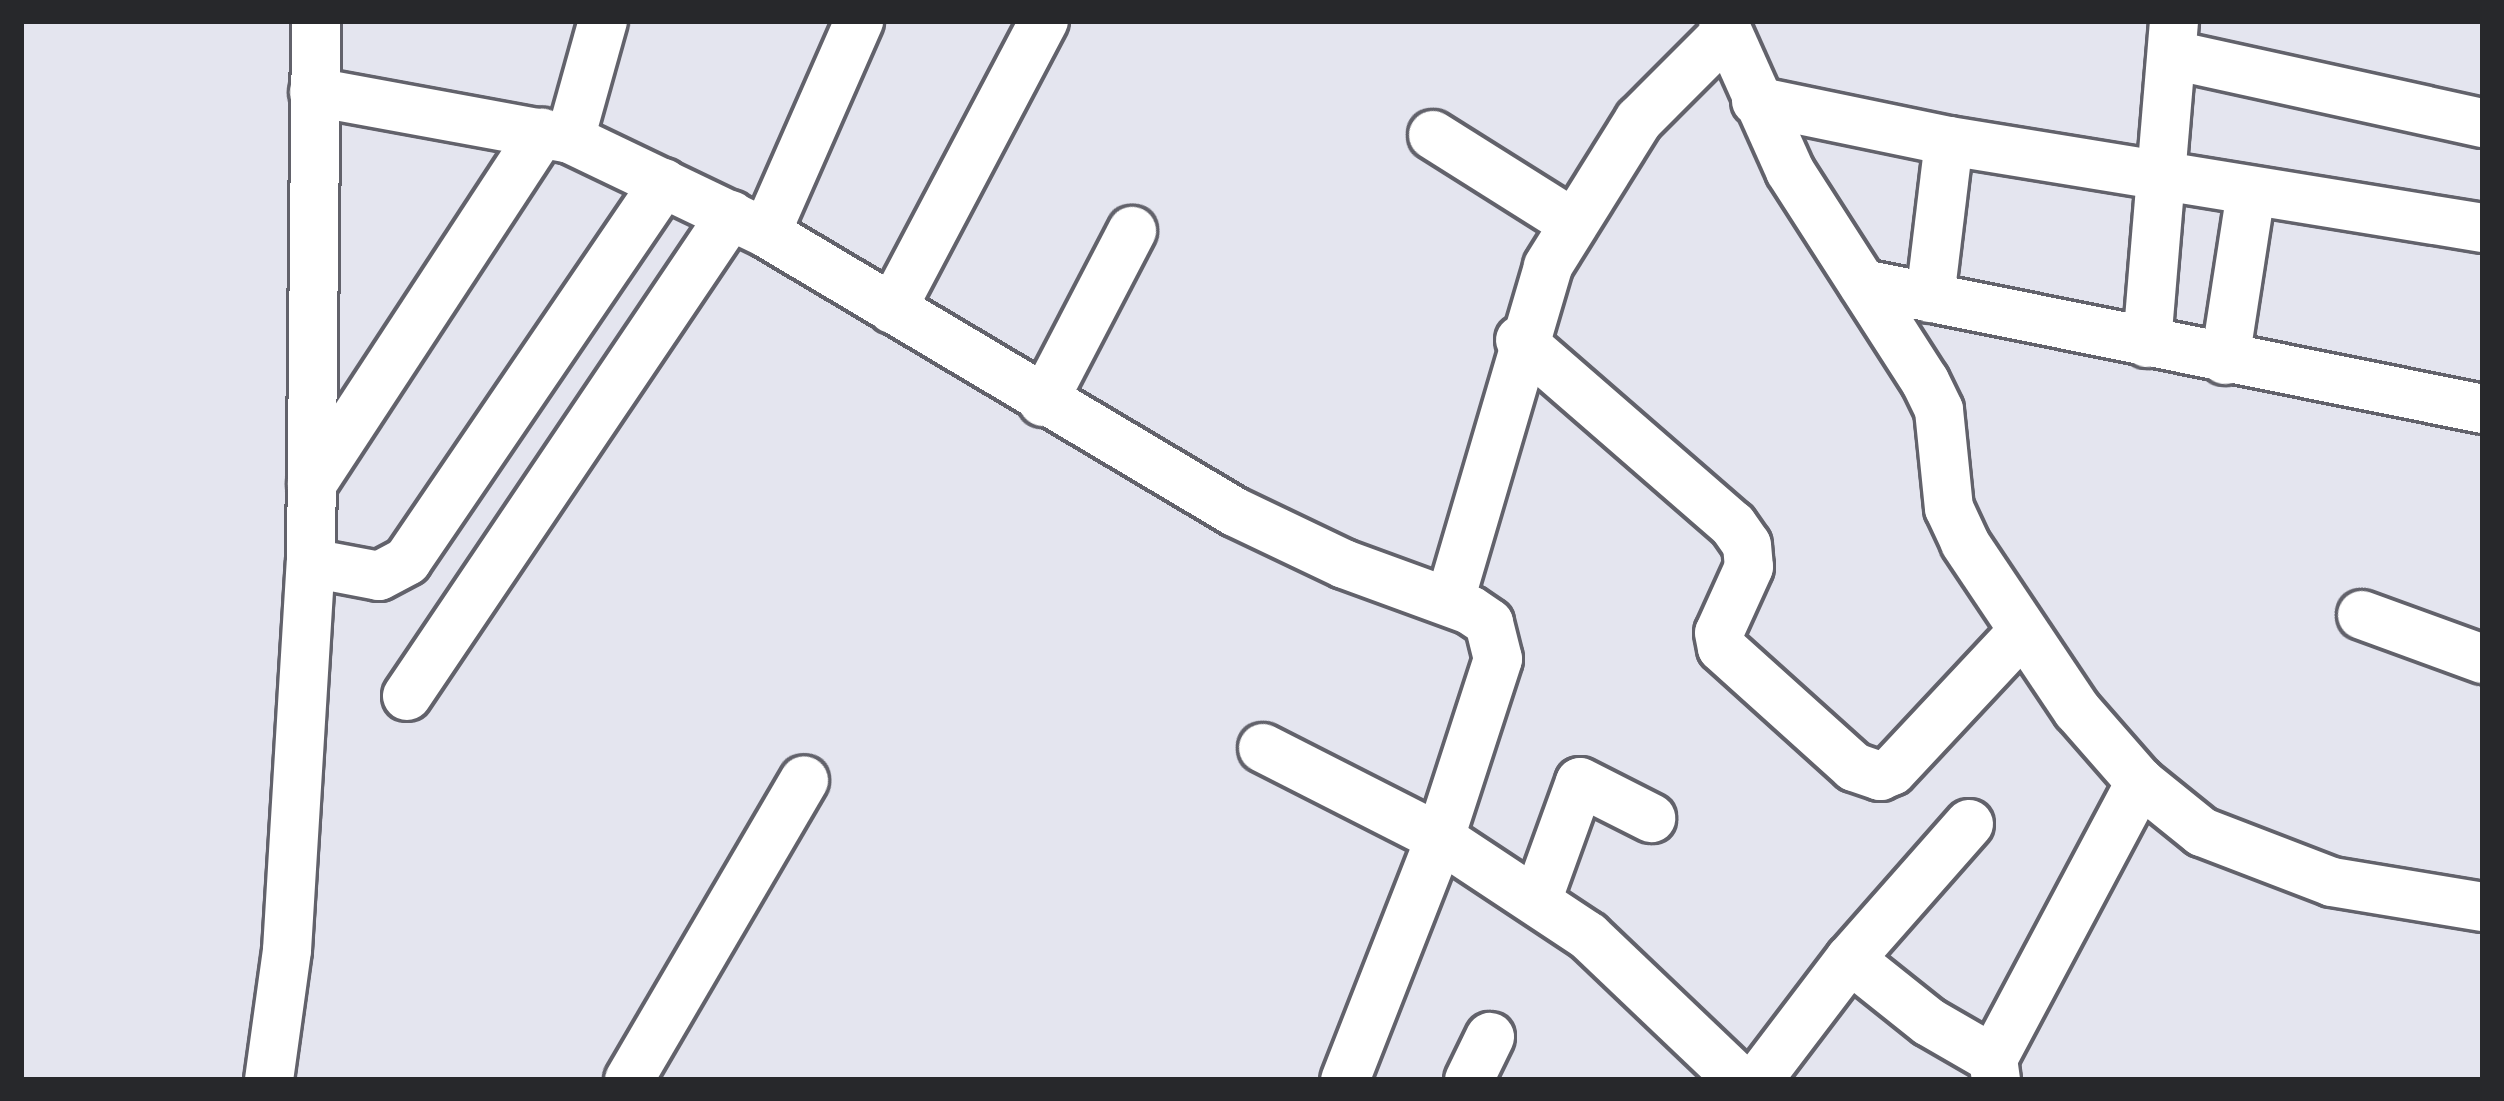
<!DOCTYPE html>
<style>
body{margin:0}
#map{position:relative;width:2504px;height:1101px;overflow:hidden;background:#e4e5ef;font-family:"Fira Sans Condensed",sans-serif}
div>[style]{position:absolute}
[style*='--x']{left:calc(var(--x)*1px);top:calc(var(--y)*1px);width:calc(var(--w)*1px);rotate:calc(var(--a)*1deg)}
.roads{filter:drop-shadow(3px 0 #62626b) drop-shadow(-3px 0 #62626b) drop-shadow(0 3px #62626b) drop-shadow(0 -3px #62626b)}
.street>*{height:48px;margin:-24px;padding:0 24px;transform-origin:24px;border-radius:24px;background:#fff}
span{translate:-50% -50%;white-space:nowrap;text-align:center;line-height:1.15;-webkit-text-stroke:9px #f2f2fc;paint-order:stroke}
.frame{position:absolute;inset:0;border:24px solid #27282b;pointer-events:none}
</style>
<div id="map">
<div class="roads">
<div class="street">
<div style="--x:1723;--y:21;--w:164;--a:65.9"></div>
<div style="--x:1790;--y:171;--w:250;--a:57.3"></div>
<div style="--x:1925;--y:381;--w:32;--a:64"></div>
<div style="--x:1939;--y:410;--w:99;--a:84.2"></div>
<div style="--x:1949;--y:508;--w:38;--a:65"></div>
<div style="--x:1965;--y:543;--w:201;--a:56.2"></div>
<div style="--x:2077;--y:710;--w:96;--a:48.8"></div>
<div style="--x:2140;--y:782;--w:80;--a:38.9"></div>
<div style="--x:2202;--y:832;--w:139;--a:21"></div>
<div style="--x:2332;--y:882;--w:153;--a:9.4"></div>
<div style="--x:2173;--y:55;--w:317;--a:12.4"></div>
<div style="--x:314;--y:92;--w:260;--a:10.4"></div>
<div style="--x:570;--y:139;--w:217;--a:25.6"></div>
<div style="--x:766;--y:233;--w:546;--a:30.75"></div>
<div style="--x:1235;--y:512;--w:121;--a:25.5"></div>
<div style="--x:1344;--y:564;--w:134;--a:20.1"></div>
<div style="--x:1470;--y:610;--w:23;--a:34"></div>
<div style="--x:1489;--y:623;--w:37;--a:76"></div>
<div style="--x:1498;--y:659;--w:188;--a:108"></div>
<div style="--x:1440;--y:838;--w:178;--a:33.5"></div>
<div style="--x:1588;--y:936;--w:209;--a:43.6"></div>
<div style="--x:1756;--y:101;--w:197;--a:11.7"></div>
<div style="--x:1949;--y:141;--w:541;--a:9.25"></div>
<div style="--x:1433;--y:135;--w:163;--a:32.2"></div>
<div style="--x:570;--y:139;--w:123;--a:-74.4"></div>
<div style="--x:766;--y:233;--w:232;--a:-66.3"></div>
<div style="--x:1863;--y:284;--w:632;--a:11.4"></div>
<div style="--x:1930;--y:298;--w:158;--a:-83.1"></div>
<div style="--x:892;--y:309;--w:326;--a:-62.2"></div>
<div style="--x:1520;--y:340;--w:282;--a:41"></div>
<div style="--x:1733;--y:525;--w:24;--a:55"></div>
<div style="--x:1747;--y:545;--w:22;--a:85"></div>
<div style="--x:1749;--y:567;--w:72;--a:114.4"></div>
<div style="--x:1719;--y:633;--w:15;--a:79"></div>
<div style="--x:1722;--y:648;--w:178;--a:42"></div>
<div style="--x:1854;--y:767;--w:28;--a:19"></div>
<div style="--x:1880;--y:776;--w:13;--a:-23"></div>
<div style="--x:1892;--y:771;--w:187;--a:-46.9"></div>
<div style="--x:2147;--y:343;--w:323;--a:-85.2"></div>
<div style="--x:2225;--y:360;--w:169;--a:-81.2"></div>
<div style="--x:1043;--y:402;--w:193;--a:-62.5"></div>
<div style="--x:312;--y:484;--w:420;--a:-56.8"></div>
<div style="--x:311;--y:563;--w:69;--a:10.8"></div>
<div style="--x:379;--y:576;--w:32;--a:-28"></div>
<div style="--x:407;--y:561;--w:457;--a:-55.8"></div>
<div style="--x:1450;--y:600;--w:348;--a:-73.6"></div>
<div style="--x:1548;--y:266;--w:172;--a:-58.1"></div>
<div style="--x:1639;--y:120;--w:123;--a:-45"></div>
<div style="--x:2362;--y:615;--w:129;--a:20"></div>
<div style="--x:407;--y:696;--w:580;--a:-56.04"></div>
<div style="--x:1263;--y:748;--w:199;--a:27"></div>
<div style="--x:1440;--y:838;--w:260;--a:111.4"></div>
<div style="--x:1969;--y:824;--w:180;--a:131.4"></div>
<div style="--x:1850;--y:959;--w:101;--a:38.6"></div>
<div style="--x:1929;--y:1022;--w:74;--a:30"></div>
<div style="--x:1538;--y:898;--w:123;--a:-70.1"></div>
<div style="--x:1580;--y:782;--w:80;--a:26.9"></div>
<div style="--x:269;--y:1080;--w:131;--a:-82.1"></div>
<div style="--x:287;--y:950;--w:388;--a:-86.5"></div>
<div style="--x:311;--y:563;--w:542;--a:-89.47"></div>
<div style="--x:629;--y:1080;--w:347;--a:-59.7"></div>
<div style="--x:1469;--y:1080;--w:48;--a:-64"></div>
<div style="--x:1758;--y:1080;--w:152;--a:-52.8"></div>
<div style="--x:1996;--y:1080;--w:21;--a:-98"></div>
<div style="--x:1993;--y:1059;--w:314;--a:-62"></div>
</div>
</div>
<div class="frame"></div>
</div>
